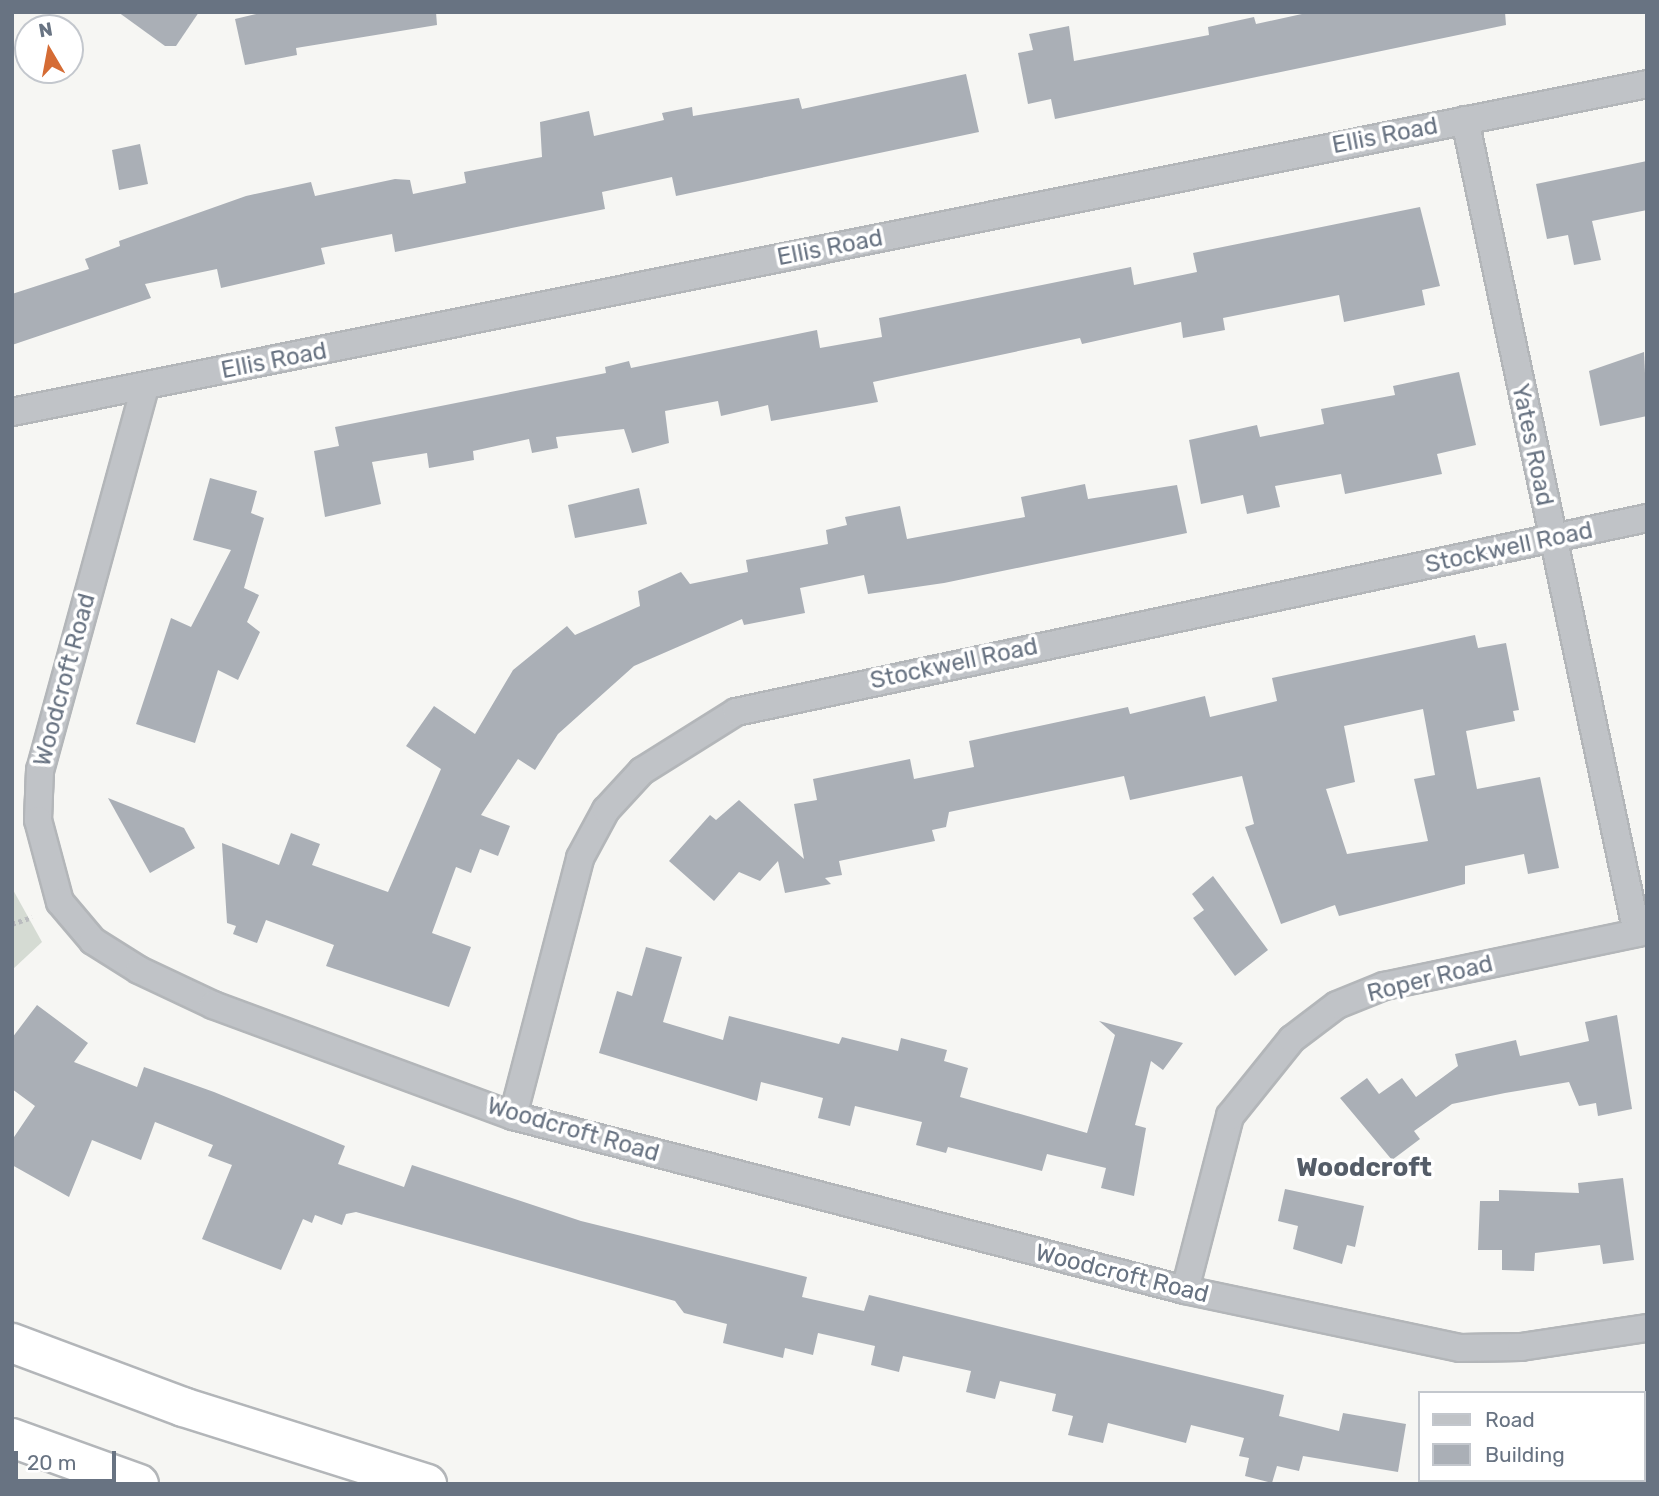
<!DOCTYPE html>
<style>
body{margin:0}
#map{position:relative;width:1659px;height:1496px;overflow:hidden;background:#f6f6f3;font-family:Rubik,sans-serif}
div>[style]{position:absolute}
[style*='--x']{left:calc(var(--x)*1px);top:calc(var(--y)*1px);width:calc(var(--w)*1px);rotate:calc(var(--a)*1deg)}
.green>*{inset:0;background:#d5dbd3}
.building>*{inset:0;background:#aaafb6}
.path>*{height:4.5px;margin-top:-2.25px;transform-origin:0;background:repeating-linear-gradient(90deg,#babcbf 0 3.5px,transparent 0 7px)}
.roads{filter:drop-shadow(2px 0 #b3b6b9) drop-shadow(-2px 0 #b3b6b9) drop-shadow(0 2px #b3b6b9) drop-shadow(0 -2px #b3b6b9)}
.minor>*{height:26px;margin:-13px;padding:0 13px;transform-origin:13px;border-radius:13px;background:#c0c3c7}
.motorway>*{height:38px;margin:-19px;padding:0 19px;transform-origin:19px;border-radius:19px;background:#fff}
span{translate:-50% -50%;white-space:nowrap;text-align:center;line-height:1.15;-webkit-text-stroke:7px #fff;paint-order:stroke}
.street-label{font-size:24px;color:#687382}
.neighbourhood-label{font-size:26px;color:#555d68;font-weight:700}
.frame{position:absolute;inset:0;border:14px solid #687382;pointer-events:none}
.legend{position:absolute;left:1418px;top:1391px;width:228px;height:91px;box-sizing:border-box;background:#fff;border:2px solid #c3c7cd;margin:0;padding:9px 12px;list-style:none;font-size:21px;color:#687382}
.legend li{display:flex;align-items:center;gap:14px;height:35px}
.legend b{width:35px;border:2px solid #c3c7cd}
.north{position:absolute;left:14px;top:14px;width:70px;height:70px;box-sizing:border-box;background:#fff;border:2px solid #c3c7cd;border-radius:50%;rotate:350deg;font-size:19px;font-weight:700;line-height:28px;text-align:center;color:#687382}
.north::after{content:'';display:block;margin:auto;width:24px;height:32px;background:#d56c35;clip-path:polygon(50% 0,100% 100%,50% 72%,0 100%)}
.scale{position:absolute;left:14px;top:1451px;width:102px;height:32px;box-sizing:border-box;border:4px solid #687382;border-top:0;padding-left:9px;font-size:21px;line-height:24px;white-space:nowrap;color:#687382;-webkit-text-stroke:5px #fff;paint-order:stroke}
</style>
<div id="map">
<div class="green">
<div style="clip-path:polygon(12px 888px,42px 942px,12px 970px)"></div>
</div>
<div class="building">
<div style="clip-path:polygon(118px 12px,199px 12px,176px 46px,165px 46px)"></div>
<div style="clip-path:polygon(265px 12px,436px 12px,437px 25px,296px 48px,297px 55px,245px 65px,235px 19px)"></div>
<div style="clip-path:polygon(1311px 12px,1505px 12px,1506px 25px,1055px 119px,1051px 99px,1028px 104px,1018px 53px,1033px 50px,1029px 34px,1069px 26px,1074px 61px,1209px 35px,1208px 27px,1254px 17px,1256px 24px)"></div>
<div style="clip-path:polygon(966px 74px,979px 132px,676px 196px,672px 177px,602px 192px,605px 209px,395px 252px,392px 234px,321px 248px,325px 264px,221px 288px,217px 269px,145px 284px,151px 298px,12px 345px,12px 294px,89px 269px,85px 259px,120px 246px,119px 241px,246px 196px,311px 182px,315px 196px,395px 179px,410px 180px,413px 194px,466px 183px,464px 172px,542px 157px,540px 122px,589px 111px,594px 136px,664px 120px,662px 113px,692px 107px,693px 116px,799px 98px,802px 109px)"></div>
<div style="clip-path:polygon(140px 144px,148px 184px,119px 190px,112px 150px)"></div>
<div style="clip-path:polygon(1647px 161px,1647px 210px,1592px 221px,1601px 260px,1574px 265px,1568px 235px,1547px 239px,1536px 184px)"></div>
<div style="clip-path:polygon(1420px 207px,1440px 286px,1422px 290px,1425px 305px,1344px 322px,1339px 295px,1223px 318px,1225px 330px,1183px 338px,1181px 322px,1082px 344px,1080px 338px,873px 382px,878px 402px,771px 421px,768px 405px,721px 416px,718px 401px,665px 411px,669px 443px,632px 453px,624px 429px,556px 437px,558px 448px,532px 453px,529px 439px,473px 451px,474px 460px,429px 468px,427px 453px,372px 462px,381px 504px,325px 517px,314px 451px,339px 446px,335px 427px,606px 373px,605px 367px,629px 361px,631px 368px,817px 330px,820px 348px,882px 337px,879px 318px,1131px 267px,1134px 285px,1197px 272px,1193px 253px)"></div>
<div style="clip-path:polygon(1644px 352px,1647px 416px,1600px 426px,1589px 371px)"></div>
<div style="clip-path:polygon(1459px 372px,1476px 445px,1437px 454px,1442px 474px,1345px 494px,1341px 474px,1275px 486px,1280px 507px,1247px 514px,1243px 495px,1201px 504px,1189px 440px,1257px 425px,1260px 437px,1324px 424px,1321px 409px,1395px 395px,1393px 386px)"></div>
<div style="clip-path:polygon(210px 478px,257px 491px,251px 513px,264px 518px,244px 588px,259px 595px,247px 622px,260px 632px,238px 680px,218px 670px,195px 743px,136px 724px,171px 618px,191px 627px,231px 550px,193px 540px)"></div>
<div style="clip-path:polygon(1085px 484px,1088px 499px,1177px 485px,1187px 533px,944px 583px,868px 594px,864px 575px,800px 588px,805px 613px,744px 625px,742px 619px,634px 666px,558px 734px,535px 770px,518px 759px,481px 815px,510px 826px,498px 856px,480px 849px,471px 873px,456px 867px,432px 933px,471px 947px,449px 1007px,326px 966px,334px 945px,266px 920px,257px 943px,233px 934px,236px 926px,227px 923px,222px 843px,279px 865px,291px 833px,320px 844px,312px 865px,388px 892px,441px 769px,406px 746px,434px 706px,475px 734px,513px 670px,567px 626px,575px 635px,640px 606px,638px 591px,681px 572px,690px 584px,748px 572px,746px 560px,828px 544px,826px 530px,847px 525px,845px 517px,900px 506px,907px 539px,1025px 517px,1021px 497px)"></div>
<div style="clip-path:polygon(639px 488px,647px 524px,575px 538px,568px 505px)"></div>
<div style="clip-path:polygon(evenodd,1475px 635px,1478px 648px,1506px 643px,1519px 710px,1513px 711px,1515px 721px,1466px 731px,1477px 789px,1540px 777px,1559px 868px,1528px 874px,1524px 854px,1465px 866px,1465px 884px,1339px 916px,1335px 905px,1281px 924px,1245px 827px,1254px 824px,1242px 776px,1130px 800px,1124px 776px,949px 812px,946px 827px,932px 830px,935px 841px,839px 861px,842px 875px,825px 878px,831px 884px,785px 893px,778px 861px,760px 881px,739px 872px,714px 901px,669px 861px,710px 815px,716px 820px,739px 800px,804px 859px,794px 804px,817px 800px,813px 779px,910px 759px,914px 779px,974px 767px,969px 741px,1128px 707px,1130px 714px,1205px 696px,1210px 717px,1277px 701px,1272px 678px,1475px 635px,1423px 709px,1435px 775px,1414px 779px,1428px 841px,1347px 854px,1326px 789px,1355px 782px,1344px 726px,1423px 709px)"></div>
<div style="clip-path:polygon(108px 798px,184px 828px,195px 848px,150px 873px)"></div>
<div style="clip-path:polygon(1213px 876px,1268px 950px,1235px 976px,1193px 918px,1204px 910px,1192px 894px)"></div>
<div style="clip-path:polygon(646px 947px,682px 957px,663px 1022px,723px 1040px,729px 1016px,839px 1044px,842px 1037px,898px 1051px,901px 1038px,947px 1050px,944px 1061px,968px 1068px,960px 1097px,1087px 1133px,1115px 1035px,1099px 1021px,1183px 1043px,1163px 1070px,1151px 1061px,1135px 1125px,1146px 1128px,1134px 1196px,1101px 1188px,1106px 1168px,1047px 1154px,1042px 1171px,948px 1147px,946px 1153px,916px 1145px,922px 1122px,855px 1106px,850px 1126px,818px 1118px,823px 1098px,761px 1082px,757px 1101px,599px 1053px,617px 991px,632px 996px)"></div>
<div style="clip-path:polygon(37px 1005px,88px 1043px,74px 1062px,137px 1087px,144px 1067px,214px 1092px,345px 1146px,338px 1164px,404px 1187px,412px 1165px,581px 1221px,807px 1277px,802px 1297px,864px 1311px,869px 1295px,1284px 1395px,1279px 1416px,1339px 1431px,1343px 1413px,1406px 1424px,1398px 1472px,1303px 1456px,1299px 1471px,1277px 1466px,1272px 1483px,1245px 1476px,1249px 1458px,1239px 1456px,1244px 1438px,1191px 1425px,1186px 1443px,1108px 1423px,1103px 1443px,1068px 1435px,1073px 1416px,1052px 1411px,1056px 1394px,1000px 1381px,995px 1399px,966px 1392px,971px 1371px,903px 1356px,899px 1372px,871px 1365px,875px 1346px,818px 1333px,813px 1355px,785px 1348px,783px 1358px,723px 1343px,727px 1324px,684px 1313px,675px 1301px,356px 1212px,346px 1214px,342px 1225px,315px 1215px,312px 1223px,303px 1219px,281px 1270px,202px 1239px,232px 1165px,208px 1156px,213px 1145px,155px 1122px,141px 1160px,92px 1140px,69px 1197px,12px 1165px,12px 1140px,35px 1106px,12px 1089px,12px 1038px)"></div>
<div style="clip-path:polygon(1617px 1015px,1632px 1109px,1598px 1116px,1596px 1103px,1579px 1106px,1569px 1082px,1505px 1093px,1452px 1104px,1414px 1131px,1420px 1139px,1392px 1160px,1340px 1098px,1367px 1078px,1379px 1094px,1402px 1078px,1416px 1097px,1458px 1066px,1455px 1054px,1516px 1040px,1520px 1056px,1589px 1041px,1585px 1022px)"></div>
<div style="clip-path:polygon(1623px 1178px,1634px 1260px,1603px 1264px,1600px 1245px,1535px 1253px,1534px 1271px,1502px 1270px,1502px 1250px,1478px 1250px,1480px 1201px,1499px 1201px,1499px 1190px,1579px 1193px,1578px 1183px)"></div>
<div style="clip-path:polygon(1285px 1189px,1364px 1206px,1355px 1247px,1347px 1245px,1342px 1264px,1293px 1249px,1298px 1226px,1278px 1221px)"></div>
</div>
<div class="path">
<div style="--x:12;--y:924;--w:21;--a:-19"></div>
</div>
<div class="roads">
<div class="minor">
<div style="--x:1465;--y:120;--w:831;--a:78.05"></div>
<div style="--x:145;--y:387;--w:397;--a:105.3"></div>
<div style="--x:40;--y:770;--w:50;--a:92.3"></div>
<div style="--x:38;--y:820;--w:85;--a:75"></div>
<div style="--x:60;--y:902;--w:51;--a:49.8"></div>
<div style="--x:93;--y:941;--w:54;--a:32.2"></div>
<div style="--x:139;--y:970;--w:82;--a:25.3"></div>
<div style="--x:213;--y:1005;--w:320;--a:20.3"></div>
<div style="--x:513;--y:1116;--w:694;--a:14.52"></div>
<div style="--x:1185;--y:1290;--w:281;--a:11.9"></div>
<div style="--x:1460;--y:1348;--w:61;--a:-0.9"></div>
<div style="--x:1521;--y:1347;--w:127;--a:-8.6"></div>
<div style="--x:12;--y:412;--w:1668;--a:-11.34"></div>
<div style="--x:513;--y:1116;--w:267;--a:-75.4"></div>
<div style="--x:580;--y:858;--w:55;--a:-61.6"></div>
<div style="--x:606;--y:810;--w:53;--a:-47.3"></div>
<div style="--x:642;--y:771;--w:111;--a:-32.1"></div>
<div style="--x:736;--y:712;--w:931;--a:-12.02"></div>
<div style="--x:1185;--y:1290;--w:180;--a:-75.5"></div>
<div style="--x:1230;--y:1116;--w:99;--a:-51.2"></div>
<div style="--x:1292;--y:1039;--w:56;--a:-37.1"></div>
<div style="--x:1337;--y:1005;--w:51;--a:-22"></div>
<div style="--x:1384;--y:986;--w:269;--a:-11.8"></div>
</div>
<div class="motorway">
<div style="--x:12;--y:1343;--w:183;--a:20.5"></div>
<div style="--x:183;--y:1407;--w:256;--a:17.5"></div>
<div style="--x:12;--y:1438;--w:135;--a:19.9"></div>
</div>
</div>
<div class="street-label">
<span style="left:1385px;top:136px;rotate:-11deg">Ellis Road</span>
<span style="left:830px;top:248px;rotate:-11deg">Ellis Road</span>
<span style="left:274px;top:361px;rotate:-11deg">Ellis Road</span>
<span style="left:1532px;top:445px;rotate:78deg">Yates Road</span>
<span style="left:1509px;top:548px;rotate:-12deg">Stockwell Road</span>
<span style="left:954px;top:664px;rotate:-12deg">Stockwell Road</span>
<span style="left:65px;top:680px;rotate:-75deg">Woodcroft Road</span>
<span style="left:1430px;top:979px;rotate:-14deg">Roper Road</span>
<span style="left:573px;top:1130px;rotate:16deg">Woodcroft Road</span>
<span style="left:1122px;top:1274px;rotate:14deg">Woodcroft Road</span>
</div>
<div class="neighbourhood-label">
<span style="left:1364px;top:1168px">Woodcroft</span>
</div>
<div class="frame"></div>
<ul class="legend">
<li><b style="height:9px;background:#c0c3c7"></b>Road</li>
<li><b style="height:19px;background:#aaafb6"></b>Building</li>
</ul>
<div class="north">N</div>
<div class="scale">20 m</div>
</div>
